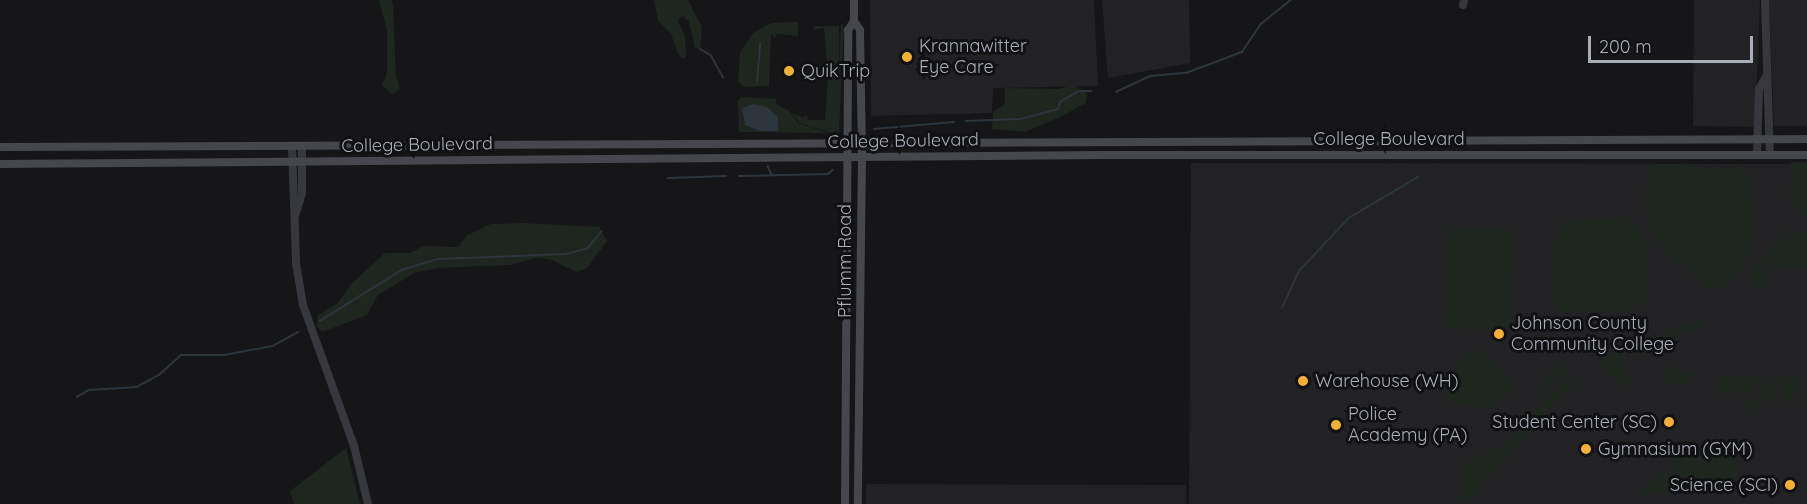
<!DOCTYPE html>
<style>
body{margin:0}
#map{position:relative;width:1807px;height:504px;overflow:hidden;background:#161618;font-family:Quicksand,sans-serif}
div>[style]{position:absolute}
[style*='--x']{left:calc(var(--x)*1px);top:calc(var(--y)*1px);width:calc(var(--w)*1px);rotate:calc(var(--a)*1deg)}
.built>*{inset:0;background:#222225}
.green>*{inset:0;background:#1e261f}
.water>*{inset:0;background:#2c353c}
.stream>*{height:1.5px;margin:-0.75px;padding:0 0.75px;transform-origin:0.75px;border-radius:0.75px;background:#2c353c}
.tertiary>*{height:8px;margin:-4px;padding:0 4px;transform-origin:4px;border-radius:4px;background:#37383d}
.secondary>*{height:8px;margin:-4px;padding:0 4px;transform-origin:4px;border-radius:4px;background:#45474d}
.dots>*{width:16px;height:16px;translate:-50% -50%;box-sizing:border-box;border:3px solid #111113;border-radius:50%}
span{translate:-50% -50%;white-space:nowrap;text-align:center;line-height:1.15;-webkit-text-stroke:6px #111113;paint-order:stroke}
.poi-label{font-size:18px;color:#a8adb8}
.left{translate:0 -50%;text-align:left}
.right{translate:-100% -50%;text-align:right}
.street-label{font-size:18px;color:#a8adb8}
.scale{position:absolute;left:1588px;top:36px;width:165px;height:27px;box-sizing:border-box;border:3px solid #a8adb8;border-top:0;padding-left:8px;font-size:18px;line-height:21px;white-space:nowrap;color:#a8adb8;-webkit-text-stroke:4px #111113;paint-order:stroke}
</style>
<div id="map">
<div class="built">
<div style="clip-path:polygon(870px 0,1094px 0,1098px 86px,993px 88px,992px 113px,871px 116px)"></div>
<div style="clip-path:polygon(1102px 0,1189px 0,1190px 63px,1108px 78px)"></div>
<div style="clip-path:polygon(1694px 0,1760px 0,1755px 127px,1693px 126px)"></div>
<div style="clip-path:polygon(1769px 0,1807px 0,1807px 126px,1774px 126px)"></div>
<div style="clip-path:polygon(1191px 163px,1807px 164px,1807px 504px,1189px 504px)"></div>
<div style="clip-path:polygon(866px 484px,1186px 485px,1186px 504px,866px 504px)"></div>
</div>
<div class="green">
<div style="clip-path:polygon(379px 0,392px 0,393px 6px,396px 76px,400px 89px,392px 94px,382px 85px,387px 73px,387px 31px)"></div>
<div style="clip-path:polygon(654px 0,688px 0,702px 27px,700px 49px,695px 48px,689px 21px,682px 16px,678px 21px,685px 36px,686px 57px,683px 59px,678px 54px,671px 34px,658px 21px)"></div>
<div style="clip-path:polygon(772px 23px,798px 22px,798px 36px,777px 34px,775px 38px,771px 34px,769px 86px,744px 87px,738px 82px,740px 52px,753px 33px)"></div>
<div style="clip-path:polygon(841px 23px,844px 28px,839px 131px,831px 133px,800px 123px,791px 113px,802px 117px,807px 115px,808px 120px,825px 120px,828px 75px,824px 28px,814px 30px,813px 26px,839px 26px,839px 75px)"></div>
<div style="clip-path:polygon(1073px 85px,1087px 94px,1086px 103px,1064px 115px,1025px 132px,992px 129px,993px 112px,1005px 104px,1005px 88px,1058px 89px)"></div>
<div style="clip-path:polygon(741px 97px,776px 99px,776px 104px,789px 111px,798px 123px,828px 133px,739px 132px,738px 101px)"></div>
<div style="clip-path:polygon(1791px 162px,1807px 162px,1807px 214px,1799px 211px,1790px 198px)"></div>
<div style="clip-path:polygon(1682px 164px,1696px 168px,1742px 167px,1749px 174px,1756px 223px,1750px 253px,1738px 273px,1719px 289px,1702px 287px,1690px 269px,1673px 260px,1650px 232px,1644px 201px,1648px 169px,1657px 164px)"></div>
<div style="clip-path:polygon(1625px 217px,1649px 241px,1645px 302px,1622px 313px,1560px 312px,1553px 305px,1553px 243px,1564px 220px)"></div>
<div style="clip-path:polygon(523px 223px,599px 227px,607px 241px,587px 268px,577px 272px,549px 259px,536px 258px,510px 265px,439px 268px,416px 272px,378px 295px,367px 315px,322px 332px,317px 326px,318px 315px,338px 303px,351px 284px,385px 253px,410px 253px,423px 246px,458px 247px,466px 236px,491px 224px)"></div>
<div style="clip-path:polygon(1447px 227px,1515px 230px,1511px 331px,1444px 328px)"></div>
<div style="clip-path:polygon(1790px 229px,1765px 268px,1765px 289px,1751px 287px,1749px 274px,1783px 231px)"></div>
<div style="clip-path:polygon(1793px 230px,1807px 233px,1807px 267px,1770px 267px)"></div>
<div style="clip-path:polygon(1696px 321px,1701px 323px,1702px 331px,1697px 328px,1642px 350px,1642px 356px,1634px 356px,1634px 345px)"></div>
<div style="clip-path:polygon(1474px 350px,1480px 350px,1517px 389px,1489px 408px,1454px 404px,1435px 386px)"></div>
<div style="clip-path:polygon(1619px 350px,1625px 354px,1626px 358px,1622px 358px,1631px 382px,1625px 390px,1611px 374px,1605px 373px,1599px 363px,1601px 358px)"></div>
<div style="clip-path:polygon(1558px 361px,1569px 372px,1539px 396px,1543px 380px)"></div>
<div style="clip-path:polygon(1661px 363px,1693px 373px,1691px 384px,1666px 384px)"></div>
<div style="clip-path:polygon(1572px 375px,1570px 386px,1579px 381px,1583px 386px,1575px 386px,1554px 404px,1513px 452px,1505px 445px,1546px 398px)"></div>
<div style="clip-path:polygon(1765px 376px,1775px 384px,1774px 397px,1755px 409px,1747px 421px,1748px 405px,1745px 403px,1760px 396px)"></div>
<div style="clip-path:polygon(1779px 376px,1799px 379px,1797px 392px,1793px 394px,1797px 402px,1785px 404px,1781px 399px)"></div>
<div style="clip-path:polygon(1718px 377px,1759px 377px,1759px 383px,1752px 393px,1715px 393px)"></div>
<div style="clip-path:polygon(1704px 443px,1725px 449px,1740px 467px,1738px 478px,1716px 493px,1701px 494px,1687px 487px,1671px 466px,1673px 459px)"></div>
<div style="clip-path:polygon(1504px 446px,1512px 454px,1473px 495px,1474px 499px,1462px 502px,1461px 464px)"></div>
<div style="clip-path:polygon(346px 448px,360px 504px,294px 504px,290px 491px)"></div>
<div style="clip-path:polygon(1664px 469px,1685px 491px,1643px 494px,1642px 489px)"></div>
</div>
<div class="water">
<div style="clip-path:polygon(753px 104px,767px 107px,778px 117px,778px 131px,760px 131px,745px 125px,742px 108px)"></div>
</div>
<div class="stream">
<div style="--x:700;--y:49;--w:13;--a:29"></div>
<div style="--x:711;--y:55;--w:26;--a:61"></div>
<div style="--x:757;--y:81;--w:37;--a:-85"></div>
<div style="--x:1116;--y:92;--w:38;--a:-25"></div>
<div style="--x:1150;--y:76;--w:36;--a:-5"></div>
<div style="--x:1186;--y:73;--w:60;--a:-20.6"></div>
<div style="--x:1242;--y:52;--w:34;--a:-56"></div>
<div style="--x:1261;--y:24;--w:38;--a:-39"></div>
<div style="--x:966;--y:121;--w:55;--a:-2.1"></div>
<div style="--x:1021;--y:119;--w:38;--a:-15"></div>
<div style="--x:1058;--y:109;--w:7;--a:-74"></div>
<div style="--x:1060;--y:102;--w:22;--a:-30"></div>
<div style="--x:1079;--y:91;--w:12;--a:0"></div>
<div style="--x:874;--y:129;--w:80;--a:-5"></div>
<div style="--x:768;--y:166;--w:10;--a:66"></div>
<div style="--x:739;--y:176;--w:89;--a:-1.3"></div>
<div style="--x:828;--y:174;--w:6;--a:-39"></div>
<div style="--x:668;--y:178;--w:58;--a:-2"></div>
<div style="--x:1282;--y:308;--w:41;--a:-65.3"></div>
<div style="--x:1299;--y:271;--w:73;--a:-46.7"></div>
<div style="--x:1349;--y:218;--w:80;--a:-30.7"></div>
<div style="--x:320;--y:321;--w:97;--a:-31.9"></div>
<div style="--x:402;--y:270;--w:37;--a:-17"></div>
<div style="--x:437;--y:259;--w:129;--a:-2.2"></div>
<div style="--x:566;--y:254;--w:23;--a:-15"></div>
<div style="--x:588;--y:248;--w:21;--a:-51"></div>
<div style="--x:77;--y:397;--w:14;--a:-30"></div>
<div style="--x:89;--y:390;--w:48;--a:-3.6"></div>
<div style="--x:137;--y:387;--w:25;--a:-29"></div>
<div style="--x:159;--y:375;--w:30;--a:-42"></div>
<div style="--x:181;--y:355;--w:43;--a:0"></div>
<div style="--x:224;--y:355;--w:50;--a:-10.4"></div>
<div style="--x:273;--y:346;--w:29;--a:-29"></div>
</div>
<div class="tertiary">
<div style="--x:1765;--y:0;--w:155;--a:88.2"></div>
<div style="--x:1463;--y:5;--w:5;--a:-79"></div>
<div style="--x:292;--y:146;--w:117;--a:88"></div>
<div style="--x:296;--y:263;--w:43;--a:80.5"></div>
<div style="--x:303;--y:305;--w:150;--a:70.1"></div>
<div style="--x:354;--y:446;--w:60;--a:76.4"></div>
<div style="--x:1757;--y:155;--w:66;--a:-88.3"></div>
<div style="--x:1759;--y:89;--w:13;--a:-61"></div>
<div style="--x:295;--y:216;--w:24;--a:-73"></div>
<div style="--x:302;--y:193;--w:47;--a:-90"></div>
</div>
<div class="secondary">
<div style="--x:854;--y:21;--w:11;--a:56"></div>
<div style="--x:860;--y:30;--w:128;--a:89.1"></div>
<div style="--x:862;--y:158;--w:346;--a:90.7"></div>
<div style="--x:0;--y:147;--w:1807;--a:-0.25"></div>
<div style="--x:0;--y:164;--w:1104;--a:-0.47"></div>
<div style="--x:1104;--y:155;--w:703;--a:0"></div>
<div style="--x:845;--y:504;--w:474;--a:-89.6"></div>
<div style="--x:848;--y:30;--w:11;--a:-56"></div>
<div style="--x:854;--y:21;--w:21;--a:-90"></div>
</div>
<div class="dots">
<div style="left:907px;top:57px;background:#f2b134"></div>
<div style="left:789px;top:71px;background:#f2b134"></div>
<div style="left:1499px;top:334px;background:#f2b134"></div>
<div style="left:1303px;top:381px;background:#f2b134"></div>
<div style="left:1669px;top:422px;background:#f2b134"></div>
<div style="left:1336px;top:425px;background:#f2b134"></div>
<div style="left:1586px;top:449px;background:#f2b134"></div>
<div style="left:1790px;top:485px;background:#f2b134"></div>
</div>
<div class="poi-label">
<span class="left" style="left:919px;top:57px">Krannawitter<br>Eye Care</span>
<span class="left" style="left:801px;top:71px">QuikTrip</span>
<span class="left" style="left:1511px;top:334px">Johnson County<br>Community College</span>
<span class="left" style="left:1315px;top:381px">Warehouse (WH)</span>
<span class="left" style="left:1348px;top:425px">Police<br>Academy (PA)</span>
<span class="right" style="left:1657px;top:422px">Student Center (SC)</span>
<span class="left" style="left:1598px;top:449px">Gymnasium (GYM)</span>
<span class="right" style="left:1778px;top:485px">Science (SCI)</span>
</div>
<div class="street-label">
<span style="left:1389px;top:139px">College Boulevard</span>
<span style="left:903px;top:141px;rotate:-1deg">College Boulevard</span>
<span style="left:417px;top:145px;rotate:-1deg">College Boulevard</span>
<span style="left:845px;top:261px;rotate:-90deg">Pflumm Road</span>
</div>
<div class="scale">200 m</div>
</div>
